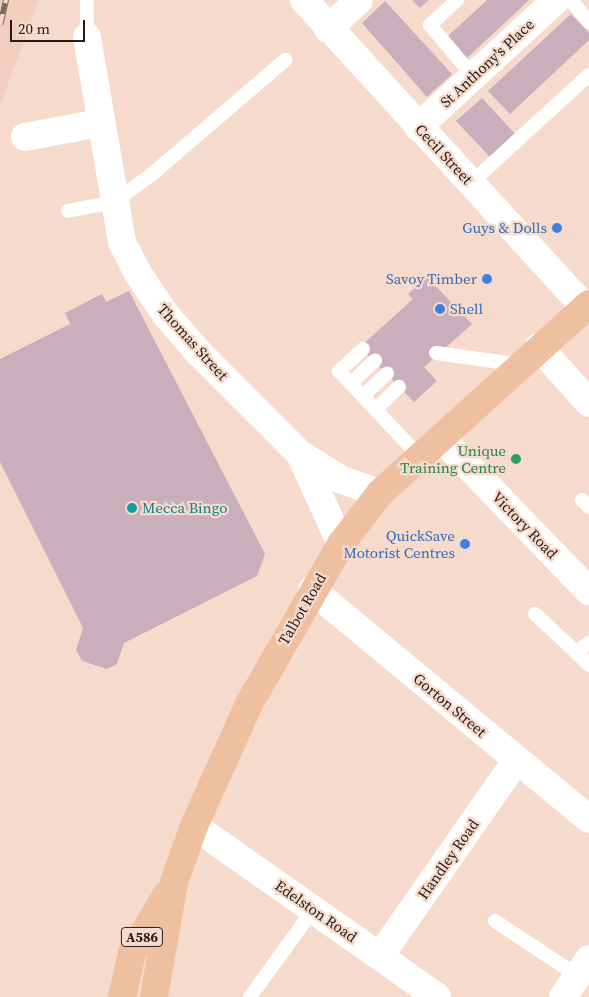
<!DOCTYPE html>
<style>
body{margin:0}
#map{position:relative;width:589px;height:997px;overflow:hidden;background:#f6dacc;font-family:"Source Serif 4",serif}
div>[style]{position:absolute}
[style*='--x']{left:calc(var(--x)*1px);top:calc(var(--y)*1px);width:calc(var(--w)*1px);rotate:calc(var(--a)*1deg)}
.built>*{inset:0;background:#f1cebd}
.building>*{inset:0;background:#c9aebc}
.service>*{height:14px;margin:-7px;padding:0 7px;transform-origin:7px;border-radius:7px;background:#fff}
.minor>*{height:28px;margin:-14px;padding:0 14px;transform-origin:14px;border-radius:14px;background:#fff}
.primary>*{height:28px;margin:-14px;padding:0 14px;transform-origin:14px;border-radius:14px;background:#efc09f}
.rail>*{height:5.5px;margin-top:-2.75px;transform-origin:0;background:repeating-linear-gradient(90deg,#f6dacc 0 11px,#78675f 0 22px);box-sizing:border-box;border-block:1px solid #78675f}
.dots>*{width:14px;height:14px;translate:-50% -50%;box-sizing:border-box;border:2px solid #f6dacc;border-radius:50%}
span{translate:-50% -50%;white-space:nowrap;text-align:center;line-height:1.15;-webkit-text-stroke:4.5px #f6dacc;paint-order:stroke}
.shield-label span{padding:1px 4px;background:#f6dacc;border:1px solid;border-radius:4px;-webkit-text-stroke-width:0}
.shield-label{font-size:14px;color:#271d18;font-weight:700}
.street-label{font-size:15px;color:#271d18}
.shop-label{font-size:15px;color:#366cbe}
.right{translate:-100% -50%;text-align:right}
.left{translate:0 -50%;text-align:left}
.leisure-label{font-size:15px;color:#27864d}
.culture-label{font-size:15px;color:#0d838f}
.scale{position:absolute;left:10px;top:20px;width:75px;height:22px;box-sizing:border-box;border:2px solid #271d18;border-top:0;padding-left:6px;font-size:15px;line-height:18px;white-space:nowrap;color:#271d18;-webkit-text-stroke:4px #f6dacc;paint-order:stroke}
</style>
<div id="map">
<div class="built">
<div style="clip-path:polygon(0 0,39px 0,0 106px)"></div>
</div>
<div class="building">
<div style="clip-path:polygon(412px 0,429px 0,420px 8px)"></div>
<div style="clip-path:polygon(487px 0,529px 0,466px 59px,447px 37px)"></div>
<div style="clip-path:polygon(385px 1px,452px 74px,427px 97px,362px 23px)"></div>
<div style="clip-path:polygon(571px 14px,589px 33px,589px 40px,510px 114px,488px 91px)"></div>
<div style="clip-path:polygon(482px 98px,515px 134px,490px 157px,456px 121px)"></div>
<div style="clip-path:polygon(427px 277px,472px 324px,424px 367px,437px 381px,414px 402px,360px 347px,413px 299px,408px 294px)"></div>
<div style="clip-path:polygon(129px 291px,265px 554px,257px 576px,124px 643px,117px 664px,107px 669px,82px 661px,76px 650px,83px 628px,0 462px,0 359px,70px 324px,65px 313px,102px 294px,106px 302px)"></div>
</div>
<div class="service">
<div style="--x:87;--y:0;--w:37;--a:90"></div>
<div style="--x:457;--y:0;--w:37;--a:137"></div>
<div style="--x:430;--y:25;--w:67;--a:49.9"></div>
<div style="--x:571;--y:0;--w:28;--a:51"></div>
<div style="--x:471;--y:183;--w:160;--a:-42.5"></div>
<div style="--x:68;--y:211;--w:47;--a:-11.1"></div>
<div style="--x:114;--y:202;--w:46;--a:-36.1"></div>
<div style="--x:151;--y:175;--w:177;--a:-40.6"></div>
<div style="--x:363;--y:349;--w:33;--a:137"></div>
<div style="--x:339;--y:371;--w:118;--a:46.7"></div>
<div style="--x:436;--y:353;--w:86;--a:8"></div>
<div style="--x:351;--y:383;--w:33;--a:-43"></div>
<div style="--x:363;--y:396;--w:33;--a:-43"></div>
<div style="--x:376;--y:409;--w:32;--a:-44"></div>
<div style="--x:582;--y:500;--w:10;--a:45"></div>
<div style="--x:535;--y:614;--w:56;--a:42.8"></div>
<div style="--x:589;--y:643;--w:16;--a:145"></div>
<div style="--x:576;--y:652;--w:18;--a:45"></div>
<div style="--x:495;--y:921;--w:100;--a:33.5"></div>
<div style="--x:250;--y:997;--w:107;--a:-54.1"></div>
</div>
<div class="minor">
<div style="--x:304;--y:0;--w:417;--a:47.6"></div>
<div style="--x:328;--y:29;--w:42;--a:-43.1"></div>
<div style="--x:87;--y:37;--w:208;--a:80.3"></div>
<div style="--x:122;--y:242;--w:34;--a:63"></div>
<div style="--x:137;--y:272;--w:52;--a:56"></div>
<div style="--x:166;--y:315;--w:49;--a:49.1"></div>
<div style="--x:198;--y:352;--w:144;--a:45"></div>
<div style="--x:300;--y:454;--w:49;--a:31.8"></div>
<div style="--x:342;--y:480;--w:40;--a:18.9"></div>
<div style="--x:418;--y:127;--w:188;--a:-42.6"></div>
<div style="--x:25;--y:137;--w:76;--a:-10.6"></div>
<div style="--x:539;--y:347;--w:75;--a:48.2"></div>
<div style="--x:441;--y:438;--w:213;--a:46"></div>
<div style="--x:300;--y:454;--w:99;--a:65.5"></div>
<div style="--x:312;--y:590;--w:359;--a:39.6"></div>
<div style="--x:194;--y:826;--w:297;--a:35.1"></div>
<div style="--x:380;--y:956;--w:238;--a:-55.1"></div>
<div style="--x:563;--y:997;--w:46;--a:-55.6"></div>
</div>
<div class="primary">
<div style="--x:122;--y:997;--w:45;--a:-77.2"></div>
<div style="--x:132;--y:953;--w:69;--a:-59.3"></div>
<div style="--x:154;--y:997;--w:117;--a:-80.1"></div>
<div style="--x:174;--y:882;--w:59;--a:-70.3"></div>
<div style="--x:194;--y:826;--w:134;--a:-65.7"></div>
<div style="--x:249;--y:704;--w:185;--a:-60.1"></div>
<div style="--x:341;--y:544;--w:64;--a:-52.6"></div>
<div style="--x:380;--y:493;--w:282;--a:-42.1"></div>
</div>
<div class="rail">
<div style="--x:0;--y:25;--w:26;--a:-77"></div>
</div>
<div class="dots">
<div style="left:557px;top:228px;background:#3f7fe0"></div>
<div style="left:487px;top:279px;background:#3f7fe0"></div>
<div style="left:440px;top:309px;background:#3f7fe0"></div>
<div style="left:516px;top:459px;background:#2e9e5b"></div>
<div style="left:132px;top:508px;background:#0f9aa8"></div>
<div style="left:465px;top:544px;background:#3f7fe0"></div>
</div>
<div class="shield-label">
<span style="left:142px;top:937px">A586</span>
</div>
<div class="street-label">
<span style="left:487px;top:63px;rotate:-43deg">St Anthony's Place</span>
<span style="left:444px;top:154px;rotate:47deg">Cecil Street</span>
<span style="left:193px;top:342px;rotate:48deg">Thomas Street</span>
<span style="left:525px;top:525px;rotate:46deg">Victory Road</span>
<span style="left:302px;top:609px;rotate:-60deg">Talbot Road</span>
<span style="left:450px;top:705px;rotate:40deg">Gorton Street</span>
<span style="left:448px;top:859px;rotate:-55deg">Handley Road</span>
<span style="left:316px;top:911px;rotate:35deg">Edelston Road</span>
</div>
<div class="shop-label">
<span class="right" style="left:547px;top:228px">Guys &amp; Dolls</span>
<span class="right" style="left:477px;top:279px">Savoy Timber</span>
<span class="left" style="left:450px;top:309px">Shell</span>
<span class="right" style="left:455px;top:544px">QuickSave<br>Motorist Centres</span>
</div>
<div class="leisure-label">
<span class="right" style="left:506px;top:459px">Unique<br>Training Centre</span>
</div>
<div class="culture-label">
<span class="left" style="left:142px;top:508px">Mecca Bingo</span>
</div>
<div class="scale">20 m</div>
</div>
